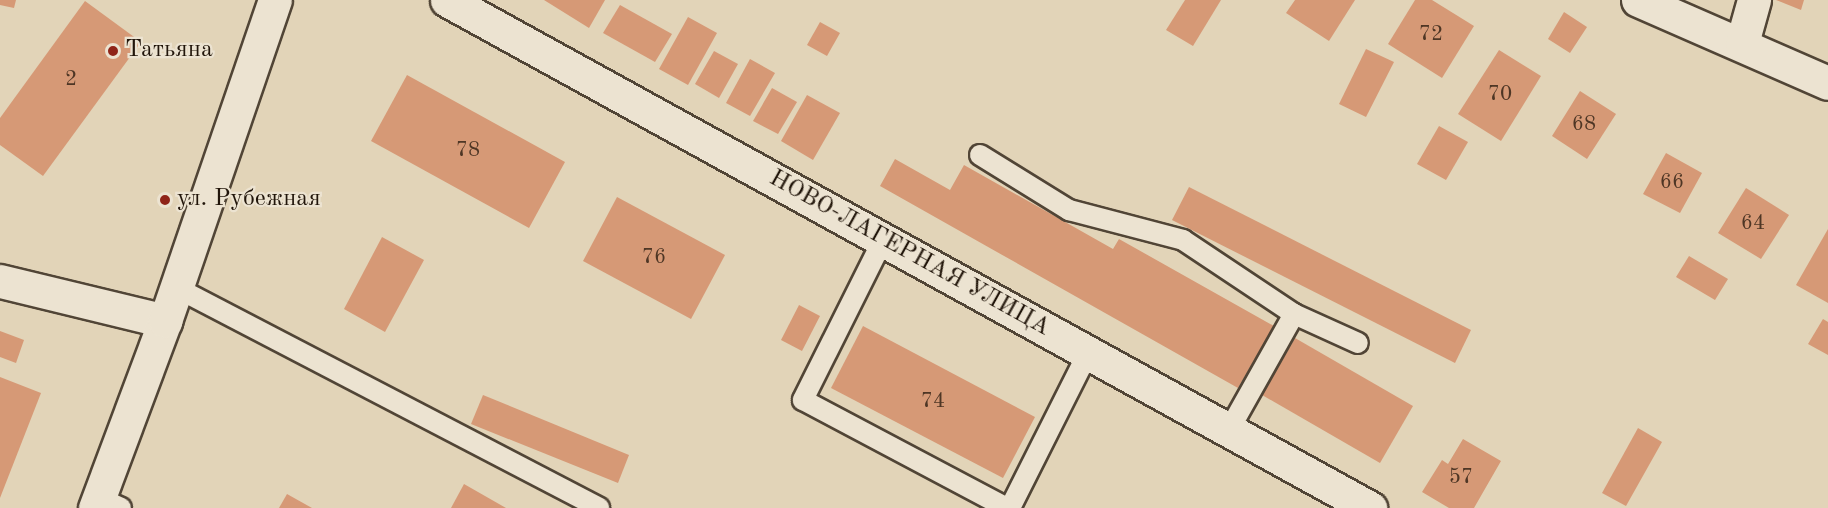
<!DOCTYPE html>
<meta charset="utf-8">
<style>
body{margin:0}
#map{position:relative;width:1828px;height:508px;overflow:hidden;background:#e2d4b8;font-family:"Old Standard TT",serif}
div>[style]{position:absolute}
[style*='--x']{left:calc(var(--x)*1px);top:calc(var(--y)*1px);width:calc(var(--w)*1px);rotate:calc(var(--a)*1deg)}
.building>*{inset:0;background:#d69976}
.roads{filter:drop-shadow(2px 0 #514536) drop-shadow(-2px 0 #514536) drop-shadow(0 2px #514536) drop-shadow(0 -2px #514536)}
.lane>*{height:20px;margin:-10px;padding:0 10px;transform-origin:10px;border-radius:10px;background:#ece3d1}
.street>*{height:33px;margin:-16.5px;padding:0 16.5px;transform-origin:16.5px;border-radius:16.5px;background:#ece3d1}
.dots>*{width:16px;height:16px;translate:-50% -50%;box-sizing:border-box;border:3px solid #ece3d1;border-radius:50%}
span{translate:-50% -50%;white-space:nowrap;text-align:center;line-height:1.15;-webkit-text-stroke:4.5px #ece3d1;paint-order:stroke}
.number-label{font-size:21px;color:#4e3625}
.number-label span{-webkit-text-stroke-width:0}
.poi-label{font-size:24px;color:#21150a}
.left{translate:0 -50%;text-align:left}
.street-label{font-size:24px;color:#21150a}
</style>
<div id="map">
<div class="building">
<div style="clip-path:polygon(0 0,16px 0,14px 8px,0 5px)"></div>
<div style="clip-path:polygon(544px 0,605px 0,589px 28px)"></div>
<div style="clip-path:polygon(1185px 0,1221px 0,1193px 46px,1166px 30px)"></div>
<div style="clip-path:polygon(1295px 0,1355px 0,1329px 41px,1286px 13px)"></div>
<div style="clip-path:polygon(1415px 0,1432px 0,1474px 26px,1442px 78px,1388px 44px)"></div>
<div style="clip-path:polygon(1776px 0,1804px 0,1801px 10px)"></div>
<div style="clip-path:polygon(85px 1px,141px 42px,43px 176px,0 145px,0 118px)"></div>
<div style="clip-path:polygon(620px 5px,672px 34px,655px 62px,603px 33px)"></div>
<div style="clip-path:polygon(1564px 12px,1587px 27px,1570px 53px,1548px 39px)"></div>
<div style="clip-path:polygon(688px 17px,717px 33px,688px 85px,659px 69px)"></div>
<div style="clip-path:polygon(820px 22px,840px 33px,827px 56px,807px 45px)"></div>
<div style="clip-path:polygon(1366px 49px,1394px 62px,1366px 117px,1339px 104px)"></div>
<div style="clip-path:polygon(1499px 50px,1541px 76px,1501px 141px,1458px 114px)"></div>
<div style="clip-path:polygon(714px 51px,738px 64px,719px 98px,695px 84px)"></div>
<div style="clip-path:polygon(750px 59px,775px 73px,750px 116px,726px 103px)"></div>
<div style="clip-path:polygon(407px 75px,565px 162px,529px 228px,371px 141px)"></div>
<div style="clip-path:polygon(772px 88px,797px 102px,778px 134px,753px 121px)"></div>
<div style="clip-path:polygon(1580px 91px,1616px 114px,1587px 159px,1552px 136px)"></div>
<div style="clip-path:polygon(807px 95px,840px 113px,813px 160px,781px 141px)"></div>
<div style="clip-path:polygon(1439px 126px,1468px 142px,1446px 180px,1417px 164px)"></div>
<div style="clip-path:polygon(1666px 153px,1702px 173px,1680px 213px,1643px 194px)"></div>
<div style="clip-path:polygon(895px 159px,950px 190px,964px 165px,1113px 249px,1119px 239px,1274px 326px,1238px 388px,880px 186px)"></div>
<div style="clip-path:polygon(1189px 187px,1471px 330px,1455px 363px,1172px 220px)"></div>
<div style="clip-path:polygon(1746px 188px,1789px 215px,1761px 259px,1718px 233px)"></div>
<div style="clip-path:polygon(617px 197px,725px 255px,691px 319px,583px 261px)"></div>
<div style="clip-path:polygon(1828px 229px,1828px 303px,1796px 285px)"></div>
<div style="clip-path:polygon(382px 237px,424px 260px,385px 332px,344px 309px)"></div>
<div style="clip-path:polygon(1689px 256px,1728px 279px,1715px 300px,1676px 277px)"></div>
<div style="clip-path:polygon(799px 305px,820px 316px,802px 351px,781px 340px)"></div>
<div style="clip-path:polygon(1823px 319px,1828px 322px,1828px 355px,1808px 344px)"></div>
<div style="clip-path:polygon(863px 326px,1035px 417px,1003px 478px,831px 388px)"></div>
<div style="clip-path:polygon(0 331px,24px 340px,16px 363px,0 357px)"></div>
<div style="clip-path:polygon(1295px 338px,1413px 406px,1380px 463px,1262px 395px)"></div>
<div style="clip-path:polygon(0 377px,41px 393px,0 498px)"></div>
<div style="clip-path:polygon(483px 395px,629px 455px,618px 483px,471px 424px)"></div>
<div style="clip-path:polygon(1638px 428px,1662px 442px,1626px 506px,1602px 493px)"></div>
<div style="clip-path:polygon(1463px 439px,1501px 461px,1474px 508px,1449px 508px,1422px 492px,1442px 460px,1448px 464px)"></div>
<div style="clip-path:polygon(464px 484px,506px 508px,451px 508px)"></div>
<div style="clip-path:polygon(287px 494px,312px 508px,279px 508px)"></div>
</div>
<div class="roads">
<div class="lane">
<div style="--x:980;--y:155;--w:105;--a:31.7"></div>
<div style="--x:1069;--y:210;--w:118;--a:14.7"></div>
<div style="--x:1183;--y:240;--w:133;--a:33.7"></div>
<div style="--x:1294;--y:314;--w:70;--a:24.4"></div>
<div style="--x:883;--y:240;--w:179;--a:116.6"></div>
<div style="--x:803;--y:400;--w:231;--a:27.9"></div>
<div style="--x:177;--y:288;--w:476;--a:27.5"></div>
<div style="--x:1229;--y:430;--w:133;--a:-60.7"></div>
<div style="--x:99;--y:498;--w:24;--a:24"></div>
<div style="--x:1010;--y:508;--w:174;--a:-63.3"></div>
</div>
<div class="street">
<div style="--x:447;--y:0;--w:1054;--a:28.83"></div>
<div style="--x:1638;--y:0;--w:207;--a:23.6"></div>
<div style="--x:1742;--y:43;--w:45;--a:-74.4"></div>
<div style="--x:0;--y:281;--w:170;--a:13.6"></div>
<div style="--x:95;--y:508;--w:200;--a:-69.5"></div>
<div style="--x:165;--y:321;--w:339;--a:-71.1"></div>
</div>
</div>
<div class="dots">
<div style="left:113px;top:51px;background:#8f2418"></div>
<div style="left:165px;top:200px;background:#8f2418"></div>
</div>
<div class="number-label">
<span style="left:1431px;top:35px">72</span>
<span style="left:71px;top:80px">2</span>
<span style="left:1500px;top:95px">70</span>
<span style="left:1584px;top:125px">68</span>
<span style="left:468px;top:151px">78</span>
<span style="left:1672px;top:183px">66</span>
<span style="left:1753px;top:224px">64</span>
<span style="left:654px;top:258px">76</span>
<span style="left:933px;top:402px">74</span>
<span style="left:1461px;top:478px">57</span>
</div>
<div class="poi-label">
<span class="left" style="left:125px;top:51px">Татьяна</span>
<span class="left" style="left:177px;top:200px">ул. Рубежная</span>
</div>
<div class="street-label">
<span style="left:909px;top:254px;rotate:29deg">НОВО-ЛАГЕРНАЯ УЛИЦА</span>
</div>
</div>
